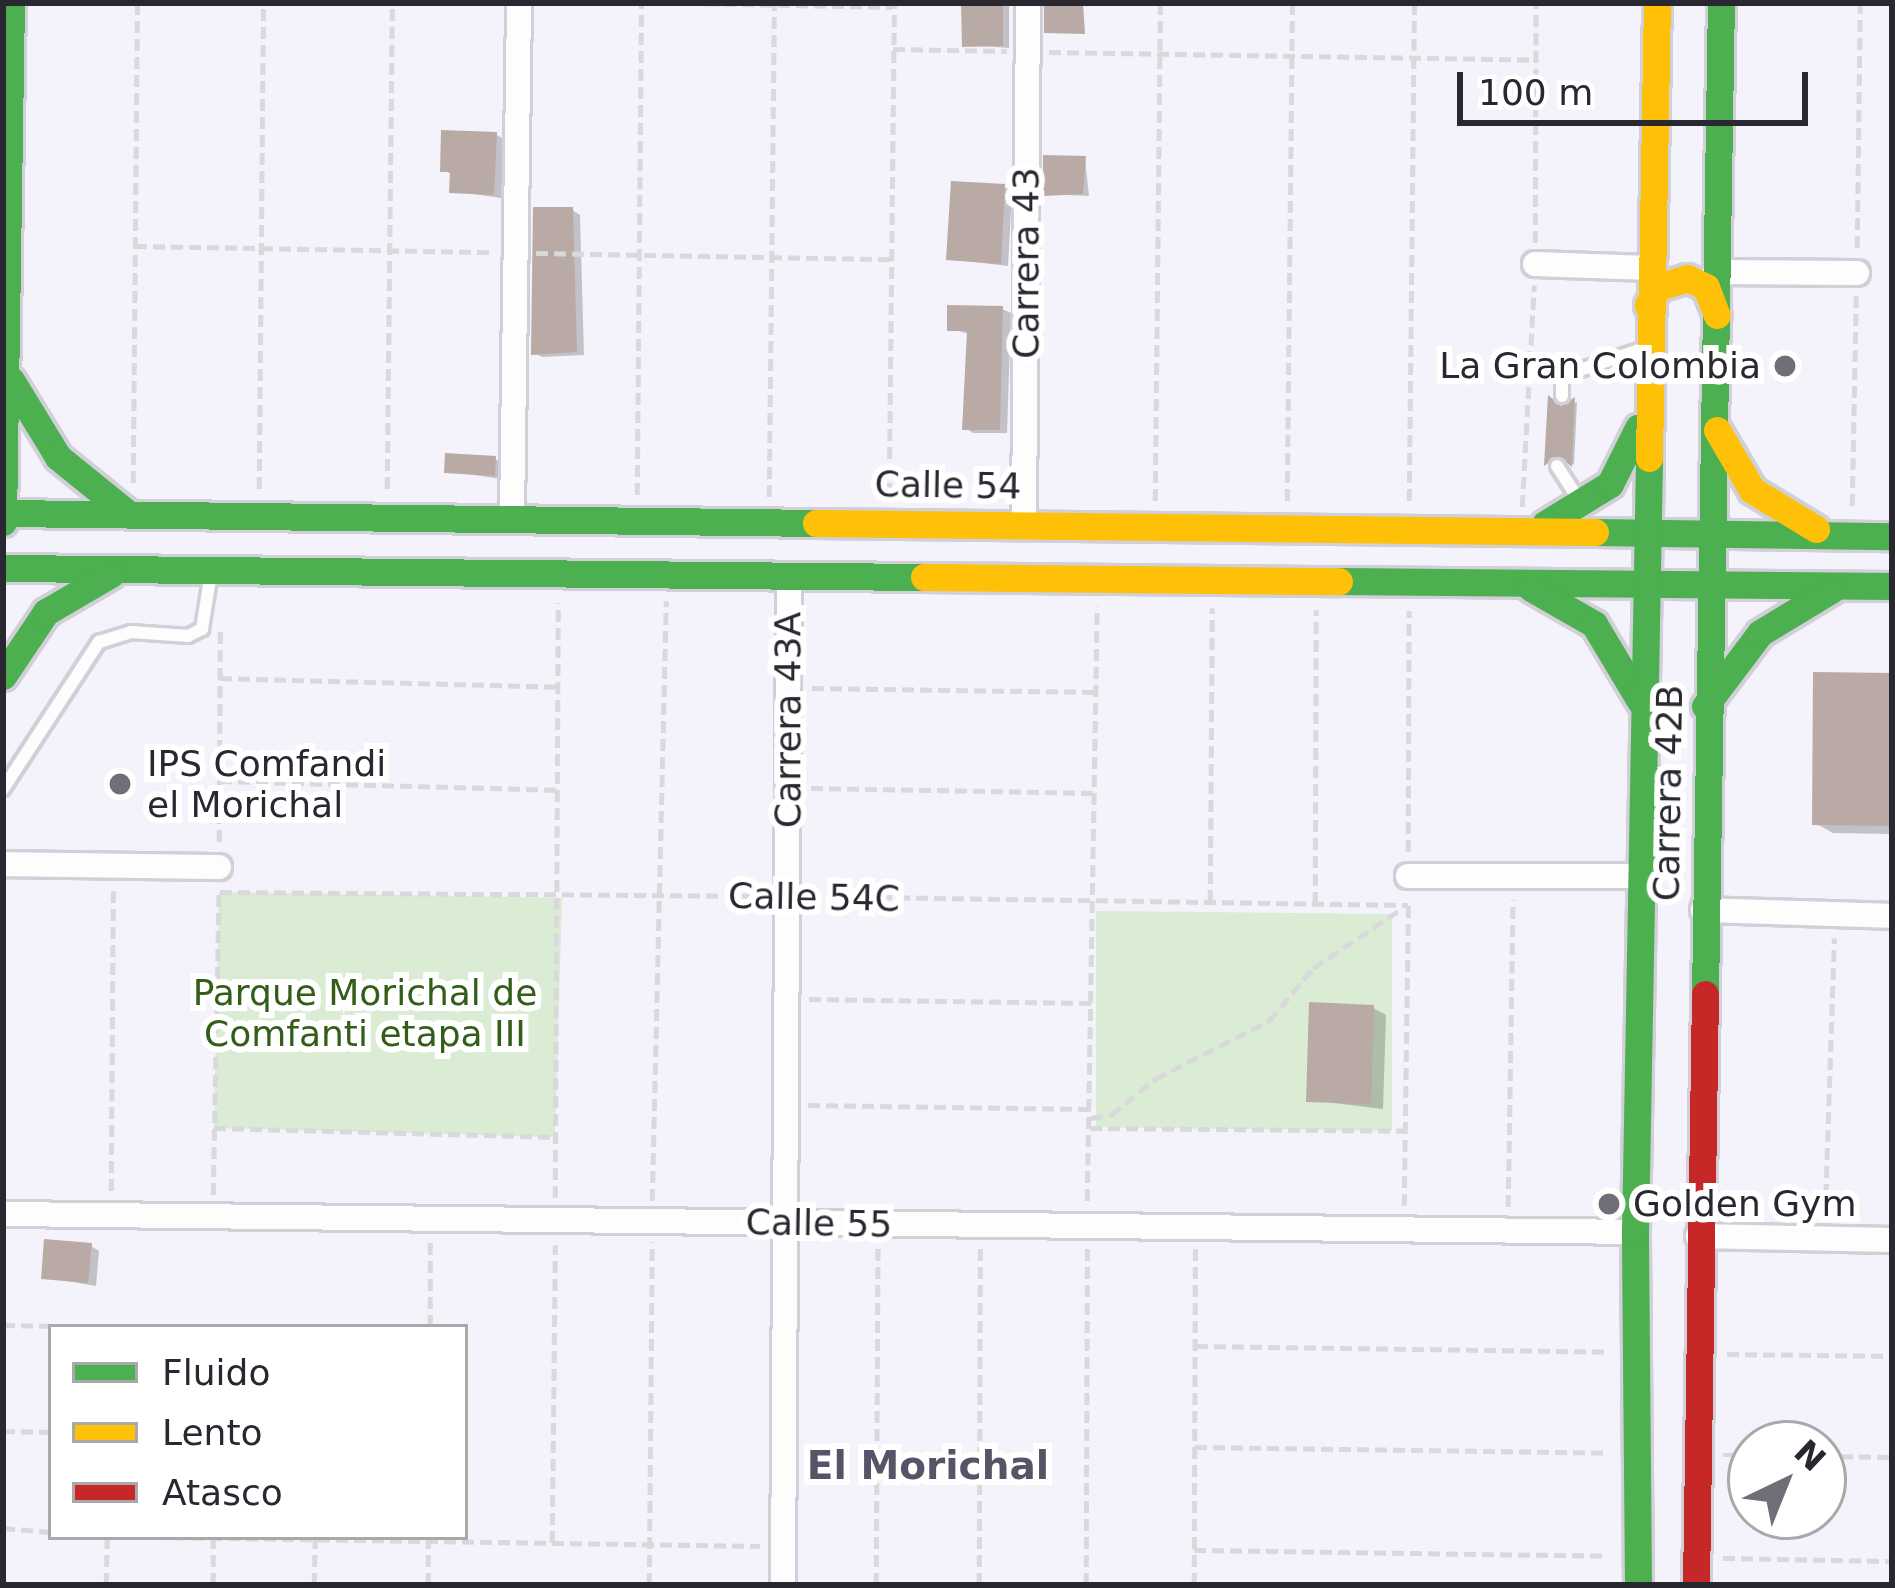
<!DOCTYPE html>
<style>
body{margin:0}
#map{position:relative;width:1895px;height:1588px;overflow:hidden;background:#f4f2fa;font-family:"DejaVu Sans",sans-serif}
div>[style]{position:absolute}
[style*='--x']{left:calc(var(--x)*1px);top:calc(var(--y)*1px);width:calc(var(--w)*1px);rotate:calc(var(--a)*1deg)}
.green>*{inset:0;background:#daecd4}
.shadow>*{inset:0;background:#0003}
.building>*{inset:0;background:#b9aaa6}
.path>*{height:4.5px;margin-top:-2.25px;transform-origin:0;background:repeating-linear-gradient(90deg,#d9d8db 0 12px,transparent 0 18px)}
.roads{filter:drop-shadow(3px 0 #d1cfd7) drop-shadow(-3px 0 #d1cfd7) drop-shadow(0 3px #d1cfd7) drop-shadow(0 -3px #d1cfd7)}
.lane>*{height:12px;margin:-6px;padding:0 6px;transform-origin:6px;border-radius:6px;background:#fdfdfe}
.street>*{height:24px;margin:-12px;padding:0 12px;transform-origin:12px;border-radius:12px;background:#fdfdfe}
.fast>*{height:27px;margin:-13.5px;padding:0 13.5px;transform-origin:13.5px;border-radius:13.5px;background:#4caf50}
.slow>*{height:27px;margin:-13.5px;padding:0 13.5px;transform-origin:13.5px;border-radius:13.5px;background:#ffc107}
.jam>*{height:27px;margin:-13.5px;padding:0 13.5px;transform-origin:13.5px;border-radius:13.5px;background:#c62828}
.dots>*{width:33px;height:33px;translate:-50% -50%;box-sizing:border-box;border:6px solid #fff;border-radius:50%}
span{translate:-50% -50%;white-space:nowrap;text-align:center;line-height:1.15;-webkit-text-stroke:12px #fff;paint-order:stroke}
.street-label{font-size:36px;color:#292730}
.poi-label{font-size:36px;color:#292730}
.right{translate:-100% -50%;text-align:right}
.left{translate:0 -50%;text-align:left}
.park-label{font-size:36px;color:#325e17}
.neighbourhood-label{font-size:39px;color:#575467;font-weight:700}
.frame{position:absolute;inset:0;border:6px solid #292730;pointer-events:none}
.legend{position:absolute;left:48px;top:1324px;width:420px;height:216px;box-sizing:border-box;background:#fff;border:3px solid #a9a9ac;margin:0;padding:15px 21px;list-style:none;font-size:36px;color:#292730}
.legend li{display:flex;align-items:center;gap:24px;height:60px}
.legend b{width:60px;border:3px solid #a9a9ac}
.north{position:absolute;left:1727px;top:1420px;width:120px;height:120px;box-sizing:border-box;background:#fff;border:3px solid #a9a9ac;border-radius:50%;rotate:43deg;font-size:33px;font-weight:700;line-height:48px;text-align:center;color:#292730}
.north::after{content:'';display:block;margin:auto;width:42px;height:54px;background:#706e77;clip-path:polygon(50% 0,100% 100%,50% 72%,0 100%)}
.scale{position:absolute;left:1457px;top:72px;width:351px;height:54px;box-sizing:border-box;border:6px solid #292730;border-top:0;padding-left:15px;font-size:36px;line-height:42px;white-space:nowrap;color:#292730;-webkit-text-stroke:9px #fff;paint-order:stroke}
</style>
<div id="map">
<div class="green">
<div style="clip-path:polygon(219px 892px,562px 898px,555px 1137px,214px 1128px)"></div>
<div style="clip-path:polygon(1096px 911px,1392px 914px,1392px 1131px,1096px 1127px)"></div>
</div>
<div class="shadow">
<div style="clip-path:polygon(964px 3px,1009px 3px,1009px 48px,965px 45px)"></div>
<div style="clip-path:polygon(497px 135px,505px 140px,501px 198px,452px 191px,453px 175px,443px 170px)"></div>
<div style="clip-path:polygon(1085px 159px,1089px 196px,1046px 194px)"></div>
<div style="clip-path:polygon(1004px 187px,1012px 191px,1008px 266px,949px 259px)"></div>
<div style="clip-path:polygon(572px 210px,580px 215px,584px 355px,542px 357px,534px 353px)"></div>
<div style="clip-path:polygon(1002px 309px,1011px 313px,1007px 433px,973px 433px,965px 428px,970px 334px,950px 329px)"></div>
<div style="clip-path:polygon(1551px 400px,1562px 409px,1577px 402px,1574px 465px,1562px 455px,1548px 464px)"></div>
<div style="clip-path:polygon(495px 459px,503px 463px,502px 479px,447px 471px)"></div>
<div style="clip-path:polygon(1892px 676px,1892px 834px,1833px 833px,1815px 823px)"></div>
<div style="clip-path:polygon(1373px 1008px,1386px 1015px,1383px 1109px,1309px 1100px)"></div>
<div style="clip-path:polygon(91px 1246px,99px 1251px,96px 1286px,44px 1277px)"></div>
</div>
<div class="building">
<div style="clip-path:polygon(961px 3px,1003px 3px,1003px 46px,962px 47px)"></div>
<div style="clip-path:polygon(1044px 3px,1083px 3px,1085px 34px,1044px 33px)"></div>
<div style="clip-path:polygon(441px 130px,497px 132px,494px 195px,449px 193px,450px 172px,440px 172px)"></div>
<div style="clip-path:polygon(1043px 155px,1086px 156px,1083px 194px,1043px 196px)"></div>
<div style="clip-path:polygon(951px 181px,1005px 184px,1001px 264px,946px 260px)"></div>
<div style="clip-path:polygon(533px 207px,573px 207px,577px 352px,531px 355px)"></div>
<div style="clip-path:polygon(947px 305px,1003px 306px,1000px 430px,962px 430px,967px 331px,947px 331px)"></div>
<div style="clip-path:polygon(1548px 395px,1561px 406px,1575px 397px,1572px 467px,1558px 456px,1544px 466px)"></div>
<div style="clip-path:polygon(445px 453px,496px 456px,495px 476px,444px 473px)"></div>
<div style="clip-path:polygon(1813px 672px,1892px 673px,1892px 826px,1812px 825px)"></div>
<div style="clip-path:polygon(1309px 1002px,1374px 1005px,1371px 1104px,1306px 1102px)"></div>
<div style="clip-path:polygon(44px 1239px,92px 1243px,88px 1283px,41px 1279px)"></div>
</div>
<div class="path">
<div style="--x:688;--y:3;--w:204;--a:1.1"></div>
<div style="--x:893;--y:49;--w:114;--a:1"></div>
<div style="--x:1049;--y:52;--w:486;--a:0.9"></div>
<div style="--x:1535;--y:243;--w:240;--a:-89.8"></div>
<div style="--x:135;--y:246;--w:360;--a:1"></div>
<div style="--x:1857;--y:248;--w:245;--a:-89.3"></div>
<div style="--x:536;--y:253;--w:355;--a:1"></div>
<div style="--x:133;--y:483;--w:480;--a:-89.5"></div>
<div style="--x:259;--y:489;--w:486;--a:-89.5"></div>
<div style="--x:387;--y:489;--w:486;--a:-89.4"></div>
<div style="--x:637;--y:495;--w:492;--a:-89.5"></div>
<div style="--x:889;--y:495;--w:492;--a:-89.4"></div>
<div style="--x:769;--y:497;--w:492;--a:-89.4"></div>
<div style="--x:1155;--y:501;--w:498;--a:-89.4"></div>
<div style="--x:1287;--y:501;--w:498;--a:-89.4"></div>
<div style="--x:1409;--y:501;--w:498;--a:-89.4"></div>
<div style="--x:1852;--y:506;--w:210;--a:-88.9"></div>
<div style="--x:1522;--y:507;--w:222;--a:-86.9"></div>
<div style="--x:220;--y:678;--w:336;--a:1.5"></div>
<div style="--x:812;--y:688;--w:282;--a:0.8"></div>
<div style="--x:220;--y:781;--w:340;--a:1.5"></div>
<div style="--x:811;--y:788;--w:283;--a:1"></div>
<div style="--x:219;--y:842;--w:211;--a:-89.7"></div>
<div style="--x:1408;--y:852;--w:241;--a:-89.8"></div>
<div style="--x:220;--y:892;--w:546;--a:0.42"></div>
<div style="--x:808;--y:896;--w:600;--a:0.86"></div>
<div style="--x:1210;--y:902;--w:294;--a:-89.6"></div>
<div style="--x:1315;--y:904;--w:294;--a:-89.8"></div>
<div style="--x:809;--y:999;--w:283;--a:0.8"></div>
<div style="--x:808;--y:1105;--w:282;--a:0.8"></div>
<div style="--x:1091;--y:1118;--w:20;--a:-9"></div>
<div style="--x:1111;--y:1115;--w:57;--a:-39.3"></div>
<div style="--x:1155;--y:1079;--w:128;--a:-27"></div>
<div style="--x:1269;--y:1021;--w:69;--a:-50.3"></div>
<div style="--x:1313;--y:968;--w:108;--a:-33.7"></div>
<div style="--x:214;--y:1128;--w:341;--a:1.5"></div>
<div style="--x:1090;--y:1128;--w:316;--a:0.5"></div>
<div style="--x:111;--y:1191;--w:300;--a:-89.6"></div>
<div style="--x:213;--y:1195;--w:306;--a:-88.9"></div>
<div style="--x:555;--y:1198;--w:595;--a:-89.71"></div>
<div style="--x:652;--y:1201;--w:600;--a:-88.66"></div>
<div style="--x:1087;--y:1201;--w:595;--a:-89.04"></div>
<div style="--x:1404;--y:1206;--w:301;--a:-89.2"></div>
<div style="--x:1508;--y:1207;--w:307;--a:-89.1"></div>
<div style="--x:1825;--y:1214;--w:276;--a:-88.1"></div>
<div style="--x:3;--y:1325;--w:110;--a:1"></div>
<div style="--x:430;--y:1327;--w:85;--a:-90"></div>
<div style="--x:1196;--y:1346;--w:414;--a:0.8"></div>
<div style="--x:1727;--y:1354;--w:165;--a:0.7"></div>
<div style="--x:3;--y:1431;--w:48;--a:1.2"></div>
<div style="--x:1195;--y:1447;--w:414;--a:0.8"></div>
<div style="--x:1723;--y:1455;--w:28;--a:0"></div>
<div style="--x:1823;--y:1456;--w:69;--a:0.8"></div>
<div style="--x:3;--y:1528;--w:48;--a:4.8"></div>
<div style="--x:156;--y:1537;--w:604;--a:0.85"></div>
<div style="--x:552;--y:1543;--w:298;--a:-89.4"></div>
<div style="--x:1194;--y:1550;--w:414;--a:0.8"></div>
<div style="--x:1723;--y:1558;--w:169;--a:1"></div>
<div style="--x:106;--y:1585;--w:48;--a:-88.8"></div>
<div style="--x:213;--y:1585;--w:47;--a:-90"></div>
<div style="--x:314;--y:1585;--w:46;--a:-88.8"></div>
<div style="--x:428;--y:1585;--w:48;--a:-90"></div>
<div style="--x:649;--y:1585;--w:343;--a:-89.5"></div>
<div style="--x:876;--y:1585;--w:338;--a:-89.7"></div>
<div style="--x:979;--y:1585;--w:337;--a:-89.8"></div>
<div style="--x:1086;--y:1585;--w:337;--a:-89.8"></div>
<div style="--x:1194;--y:1585;--w:336;--a:-89.8"></div>
</div>
<div class="roads">
<div class="lane">
<div style="--x:1562;--y:396;--w:20;--a:-90"></div>
<div style="--x:1562;--y:376;--w:88;--a:-18.6"></div>
<div style="--x:1557;--y:466;--w:40;--a:57.1"></div>
<div style="--x:3;--y:789;--w:176;--a:-56.9"></div>
<div style="--x:99;--y:642;--w:34;--a:-17"></div>
<div style="--x:131;--y:632;--w:57;--a:4"></div>
<div style="--x:188;--y:636;--w:16;--a:-27"></div>
<div style="--x:202;--y:629;--w:57;--a:-80.9"></div>
</div>
<div class="street">
<div style="--x:1535;--y:264;--w:115;--a:2"></div>
<div style="--x:1715;--y:272;--w:142;--a:0.4"></div>
<div style="--x:512;--y:518;--w:515;--a:-89.22"></div>
<div style="--x:1024;--y:522;--w:519;--a:-89.56"></div>
<div style="--x:3;--y:864;--w:216;--a:0.8"></div>
<div style="--x:1408;--y:876;--w:233;--a:0"></div>
<div style="--x:1703;--y:910;--w:189;--a:1.8"></div>
<div style="--x:3;--y:1214;--w:1632;--a:0.63"></div>
<div style="--x:1698;--y:1236;--w:194;--a:1.2"></div>
<div style="--x:783;--y:1585;--w:1009;--a:-89.66"></div>
</div>
<div class="fast">
<div style="--x:11;--y:380;--w:90;--a:58.6"></div>
<div style="--x:58;--y:457;--w:87;--a:39"></div>
<div style="--x:3;--y:513;--w:813;--a:0.7"></div>
<div style="--x:3;--y:522;--w:519;--a:-89.12"></div>
<div style="--x:1545;--y:524;--w:76;--a:-31.6"></div>
<div style="--x:1610;--y:484;--w:63;--a:-63.4"></div>
<div style="--x:1595;--y:532;--w:297;--a:0.8"></div>
<div style="--x:3;--y:568;--w:921;--a:0.56"></div>
<div style="--x:1339;--y:581;--w:553;--a:0.52"></div>
<div style="--x:1531;--y:588;--w:73;--a:29.7"></div>
<div style="--x:1594;--y:624;--w:90;--a:59.1"></div>
<div style="--x:3;--y:676;--w:77;--a:-56.1"></div>
<div style="--x:46;--y:612;--w:75;--a:-30.3"></div>
<div style="--x:1705;--y:706;--w:91;--a:-53"></div>
<div style="--x:1760;--y:633;--w:83;--a:-31.2"></div>
<div style="--x:1705;--y:994;--w:991;--a:-89.08"></div>
<div style="--x:1638;--y:1585;--w:353;--a:-90.5"></div>
<div style="--x:1635;--y:1232;--w:774;--a:-88.96"></div>
</div>
<div class="slow">
<div style="--x:1648;--y:305;--w:21;--a:-61"></div>
<div style="--x:1658;--y:287;--w:30;--a:-17"></div>
<div style="--x:1687;--y:278;--w:21;--a:25"></div>
<div style="--x:1706;--y:287;--w:30;--a:69"></div>
<div style="--x:1717;--y:430;--w:69;--a:59.7"></div>
<div style="--x:1752;--y:490;--w:75;--a:31.4"></div>
<div style="--x:1649;--y:458;--w:455;--a:-89"></div>
<div style="--x:816;--y:523;--w:779;--a:0.66"></div>
<div style="--x:924;--y:577;--w:415;--a:0.6"></div>
</div>
<div class="jam">
<div style="--x:1696;--y:1585;--w:591;--a:-89.13"></div>
</div>
</div>
<div class="dots">
<div style="left:1785px;top:366px;background:#706e77"></div>
<div style="left:120px;top:784px;background:#706e77"></div>
<div style="left:1609px;top:1204px;background:#706e77"></div>
</div>
<div class="street-label">
<span style="left:1026px;top:263px;rotate:-90deg">Carrera 43</span>
<span style="left:948px;top:485px;rotate:1deg">Calle 54</span>
<span style="left:788px;top:720px;rotate:-90deg">Carrera 43A</span>
<span style="left:1668px;top:793px;rotate:-89deg">Carrera 42B</span>
<span style="left:814px;top:897px;rotate:1deg">Calle 54C</span>
<span style="left:819px;top:1223px;rotate:1deg">Calle 55</span>
</div>
<div class="poi-label">
<span class="right" style="left:1761px;top:366px">La Gran Colombia</span>
<span class="left" style="left:147px;top:784px">IPS Comfandi<br>el Morichal</span>
<span class="left" style="left:1633px;top:1204px">Golden Gym</span>
</div>
<div class="park-label">
<span style="left:365px;top:1013px">Parque Morichal de<br>Comfanti etapa III</span>
</div>
<div class="neighbourhood-label">
<span style="left:928px;top:1466px">El Morichal</span>
</div>
<div class="frame"></div>
<ul class="legend">
<li><b style="height:15px;background:#4caf50"></b>Fluido</li>
<li><b style="height:15px;background:#ffc107"></b>Lento</li>
<li><b style="height:15px;background:#c62828"></b>Atasco</li>
</ul>
<div class="north">N</div>
<div class="scale">100 m</div>
</div>
